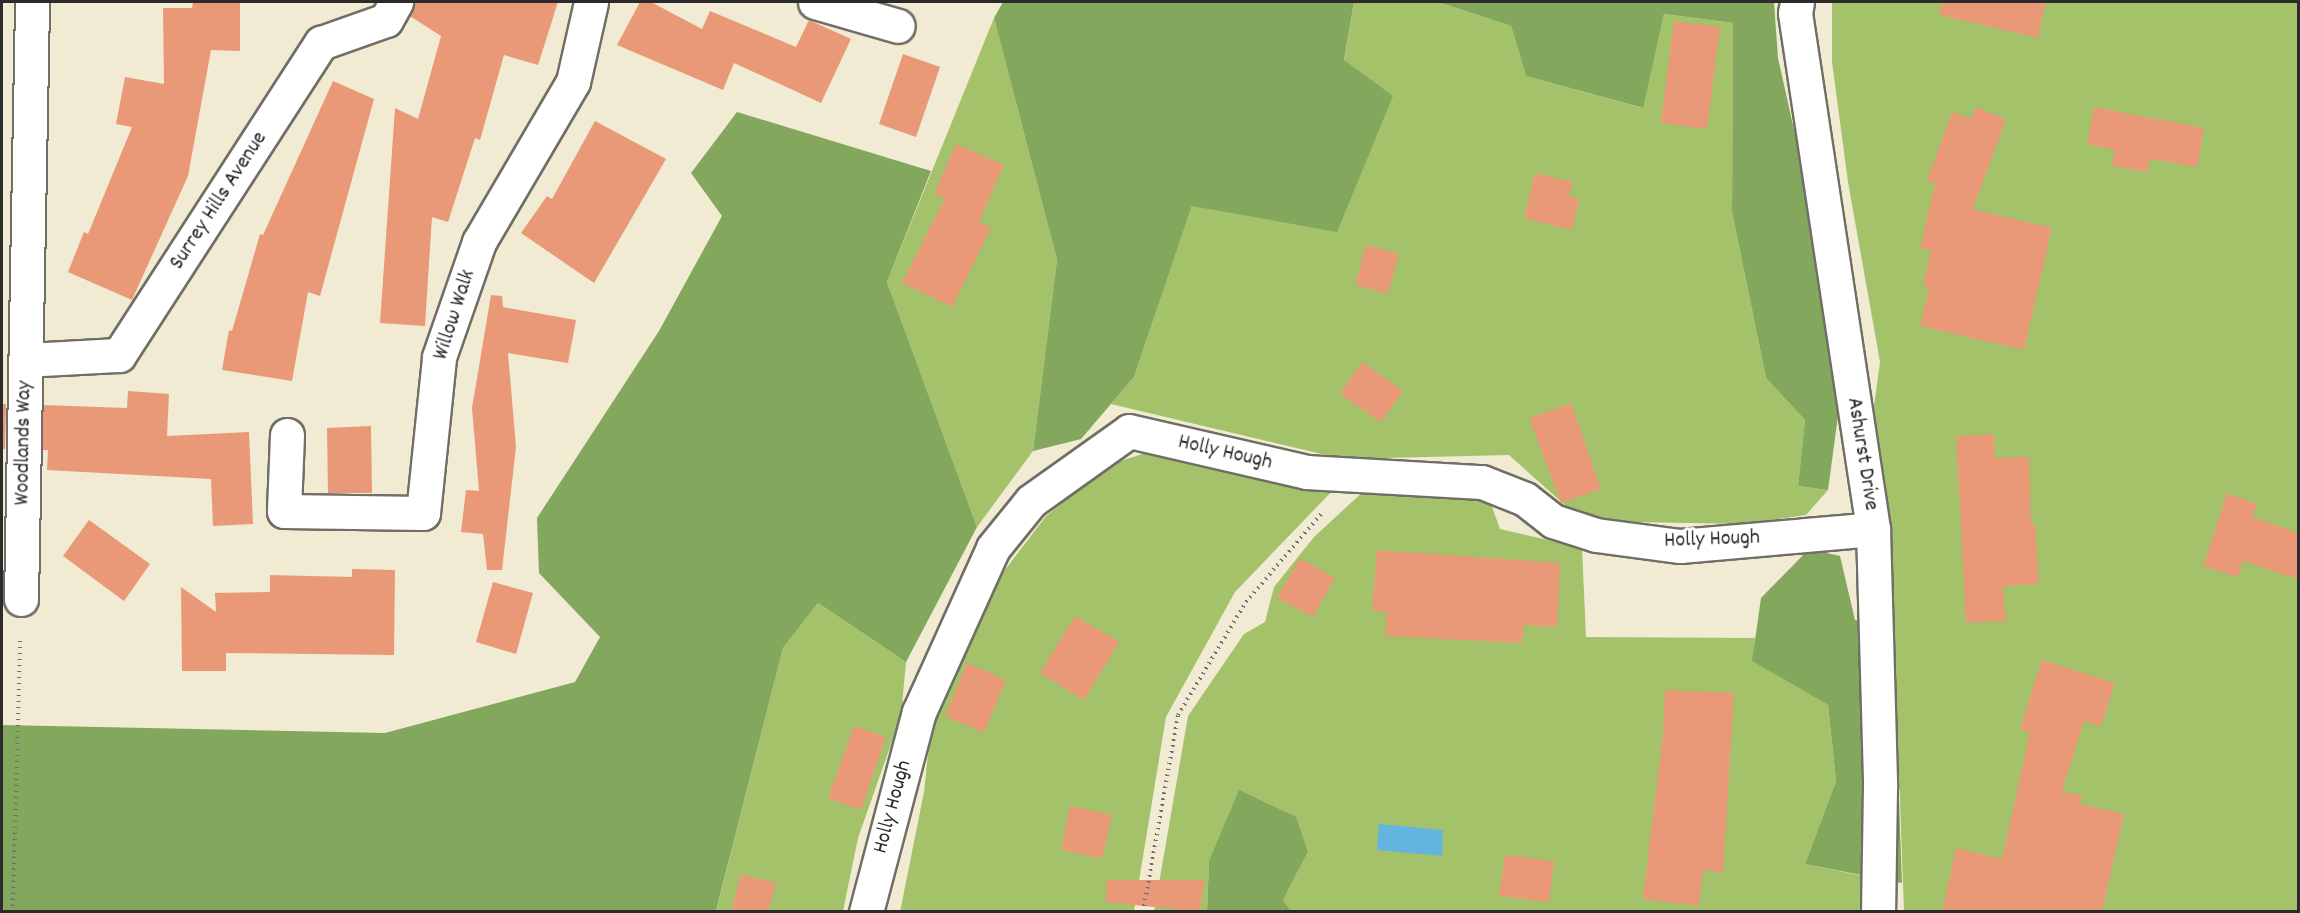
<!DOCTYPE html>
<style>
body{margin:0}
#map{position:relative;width:2300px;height:913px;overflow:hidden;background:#f0ebd2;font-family:Dekko,sans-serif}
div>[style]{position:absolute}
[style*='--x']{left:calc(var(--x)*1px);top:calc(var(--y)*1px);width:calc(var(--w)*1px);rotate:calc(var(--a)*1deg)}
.green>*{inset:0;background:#a4c269}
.forest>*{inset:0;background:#83a85d}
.water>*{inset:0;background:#63b5df}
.building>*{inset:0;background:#e99977}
.path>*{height:4px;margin-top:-2px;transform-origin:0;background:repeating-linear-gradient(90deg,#706e65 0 1.5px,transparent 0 6px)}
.roads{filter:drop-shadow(2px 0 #706e65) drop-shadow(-2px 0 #706e65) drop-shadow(0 2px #706e65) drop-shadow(0 -2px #706e65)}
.minor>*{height:33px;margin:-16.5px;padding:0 16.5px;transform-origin:16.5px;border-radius:16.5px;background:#fff}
span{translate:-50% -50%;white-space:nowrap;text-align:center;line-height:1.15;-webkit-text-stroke:6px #fff;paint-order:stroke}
.street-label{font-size:22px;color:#2b2b2b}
.frame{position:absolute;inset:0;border:3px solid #2b2b2b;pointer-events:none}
</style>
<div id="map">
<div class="green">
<div style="clip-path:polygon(1354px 2px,1438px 2px,1511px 26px,1526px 76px,1642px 108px,1664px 14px,1733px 23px,1732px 212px,1766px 378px,1805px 420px,1798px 486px,1828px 490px,1806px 515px,1744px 524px,1633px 522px,1576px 515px,1509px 455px,1343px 459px,1111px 404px,1134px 377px,1192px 206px,1344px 61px)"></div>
<div style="clip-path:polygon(1832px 2px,2298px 2px,2298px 911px,1904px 911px,1890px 524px,1873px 413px,1880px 362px,1848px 182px,1832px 62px)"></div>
<div style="clip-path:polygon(994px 18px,1057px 260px,1033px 451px,977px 527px,887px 282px)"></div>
<div style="clip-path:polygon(1155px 450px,1336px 487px,1235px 592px,1166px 717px,1134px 911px,900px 912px,924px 792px,932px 716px,998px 579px,1046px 516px,1111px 464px)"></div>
<div style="clip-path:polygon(1366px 489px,1490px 501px,1500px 529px,1582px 548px,1586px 637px,1755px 638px,1753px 661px,1828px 705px,1836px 781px,1805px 864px,1868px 877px,1864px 911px,1291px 911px,1283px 900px,1308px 852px,1209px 861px,1207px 911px,1154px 912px,1188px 716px,1244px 634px,1265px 622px,1274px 587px,1314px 537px)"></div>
<div style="clip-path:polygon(818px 603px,906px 662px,901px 716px,858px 838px,843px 911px,716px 912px,783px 648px)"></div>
</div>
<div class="forest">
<div style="clip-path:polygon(1003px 2px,1354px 2px,1344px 60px,1393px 96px,1337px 232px,1192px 206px,1134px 377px,1081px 439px,1033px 451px,1057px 260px,994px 18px)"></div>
<div style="clip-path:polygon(1438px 2px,1774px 2px,1778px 58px,1801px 161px,1838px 416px,1828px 490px,1798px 486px,1805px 420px,1766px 378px,1732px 212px,1733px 23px,1664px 14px,1643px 108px,1526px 76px,1511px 26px)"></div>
<div style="clip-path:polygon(737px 112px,931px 171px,887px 282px,977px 527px,906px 662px,818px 603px,783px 648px,716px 911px,2px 911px,2px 725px,385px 733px,575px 682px,600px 637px,539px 573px,537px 518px,659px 331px,722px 216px,691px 173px)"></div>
<div style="clip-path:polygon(1809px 549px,1840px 556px,1855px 620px,1893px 632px,1902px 883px,1805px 864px,1836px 781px,1828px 705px,1752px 661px,1761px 598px)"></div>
<div style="clip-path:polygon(1239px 790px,1296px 817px,1308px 852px,1283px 900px,1291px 911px,1207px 911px,1209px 861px)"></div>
</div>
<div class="water">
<div style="clip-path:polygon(1379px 824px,1443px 830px,1442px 856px,1377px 850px)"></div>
</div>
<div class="building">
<div style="clip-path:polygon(193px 2px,240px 2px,240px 51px,211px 50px,188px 176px,132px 300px,68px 272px,84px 232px,88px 234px,132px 127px,116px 124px,125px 77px,164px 84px,163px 8px,192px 8px)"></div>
<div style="clip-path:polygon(415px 2px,558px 2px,538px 65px,504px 55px,480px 140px,475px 138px,448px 222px,432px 217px,425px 326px,380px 323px,395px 108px,418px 119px,441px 36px,410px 16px)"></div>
<div style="clip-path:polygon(640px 2px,651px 2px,702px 29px,710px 11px,796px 47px,809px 20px,851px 39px,821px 103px,734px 63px,723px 90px,617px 45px)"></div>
<div style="clip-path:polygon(1941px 2px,2046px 2px,2038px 38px,1940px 15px)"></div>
<div style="clip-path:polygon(1674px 21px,1720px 27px,1707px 129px,1661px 123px)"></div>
<div style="clip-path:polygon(903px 54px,940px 67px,916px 137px,879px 124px)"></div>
<div style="clip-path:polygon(333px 81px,374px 99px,320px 296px,308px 292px,292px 381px,222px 370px,229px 330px,232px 331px,260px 234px,263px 235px)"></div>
<div style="clip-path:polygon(1976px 107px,2006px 119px,1973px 209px,2052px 228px,2024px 350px,1920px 326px,1929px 287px,1923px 285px,1931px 250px,1920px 248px,1935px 184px,1927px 180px,1952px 112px,1971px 119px)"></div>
<div style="clip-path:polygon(2094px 107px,2204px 128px,2197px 167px,2150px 159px,2147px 172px,2112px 166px,2115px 150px,2087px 144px)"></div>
<div style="clip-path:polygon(595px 121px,666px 159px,594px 283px,521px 233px,547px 196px,552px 199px)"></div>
<div style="clip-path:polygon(956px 144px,1004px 165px,979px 222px,991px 228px,952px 307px,902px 283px,945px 198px,934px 193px)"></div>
<div style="clip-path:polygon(1535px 173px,1573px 182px,1569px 196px,1579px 199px,1572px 230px,1524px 218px)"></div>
<div style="clip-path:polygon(1366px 245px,1399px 254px,1388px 294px,1355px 285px)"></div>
<div style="clip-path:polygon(491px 295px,502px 296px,503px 307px,576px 320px,568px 363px,508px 353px,516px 447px,502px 570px,487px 570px,483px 534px,461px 532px,466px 490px,479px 491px,472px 408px)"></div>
<div style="clip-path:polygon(1362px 362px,1403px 391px,1381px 422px,1340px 394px)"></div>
<div style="clip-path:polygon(128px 391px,169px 394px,167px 436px,249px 432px,253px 524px,213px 526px,211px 479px,47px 470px,48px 450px,43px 450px,43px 405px,127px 408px)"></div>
<div style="clip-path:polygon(1571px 403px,1601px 489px,1561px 503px,1529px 418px)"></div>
<div style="clip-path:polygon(2px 404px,6px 404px,5px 449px,2px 449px)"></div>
<div style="clip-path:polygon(371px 426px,372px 493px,328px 493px,327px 428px)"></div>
<div style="clip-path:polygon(1994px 434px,1995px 458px,2029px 457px,2031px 524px,2035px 524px,2039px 584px,2003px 586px,2006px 621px,1966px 623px,1956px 436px)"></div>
<div style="clip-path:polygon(2227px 493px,2257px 504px,2252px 517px,2298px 533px,2298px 579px,2243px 561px,2238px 577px,2203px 566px)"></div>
<div style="clip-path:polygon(89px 520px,150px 564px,124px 601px,63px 556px)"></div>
<div style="clip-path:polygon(1377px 550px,1560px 563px,1557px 627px,1523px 625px,1522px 643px,1385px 636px,1387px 612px,1372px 610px)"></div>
<div style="clip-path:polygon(1300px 558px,1335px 578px,1313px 617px,1277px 598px)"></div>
<div style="clip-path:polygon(352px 569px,395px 570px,394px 655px,226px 653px,226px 671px,182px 671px,181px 587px,216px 612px,215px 593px,270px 592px,270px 575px,352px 577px)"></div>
<div style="clip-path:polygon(493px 582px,533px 593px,516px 654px,476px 642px)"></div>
<div style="clip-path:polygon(1075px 616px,1119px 642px,1084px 700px,1040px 673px)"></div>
<div style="clip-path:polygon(2042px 660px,2115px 683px,2101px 726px,2084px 721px,2062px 791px,2082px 796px,2080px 804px,2124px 814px,2102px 912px,1942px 912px,1956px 848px,2002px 859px,2030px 732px,2020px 729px)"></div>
<div style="clip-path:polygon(967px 663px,1006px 680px,984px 733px,945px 716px)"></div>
<div style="clip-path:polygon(1665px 690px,1734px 693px,1723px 873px,1703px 870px,1699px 906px,1643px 899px,1663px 733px)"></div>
<div style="clip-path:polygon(854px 726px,886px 737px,861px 810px,828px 798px)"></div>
<div style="clip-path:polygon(1070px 806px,1112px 815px,1102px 859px,1061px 849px)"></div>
<div style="clip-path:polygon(1505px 855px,1554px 861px,1549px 902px,1499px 896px)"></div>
<div style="clip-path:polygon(741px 874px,776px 883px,768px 912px,731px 912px)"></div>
<div style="clip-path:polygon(1107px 880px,1204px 880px,1200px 912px,1106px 902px)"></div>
</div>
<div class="path">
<div style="--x:13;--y:912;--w:276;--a:-88.5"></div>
<div style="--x:1143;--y:912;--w:200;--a:-79.9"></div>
<div style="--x:1178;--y:715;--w:132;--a:-59"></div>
<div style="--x:1246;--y:602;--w:117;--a:-49.5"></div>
</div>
<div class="roads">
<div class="minor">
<div style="--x:815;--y:2;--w:86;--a:16.1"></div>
<div style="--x:1797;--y:2;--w:11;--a:100"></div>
<div style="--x:1795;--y:13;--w:522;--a:81.4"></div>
<div style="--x:1873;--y:529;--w:258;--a:88.4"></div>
<div style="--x:1880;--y:787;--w:125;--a:90.9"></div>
<div style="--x:26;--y:360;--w:93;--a:-3.1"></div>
<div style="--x:119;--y:355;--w:372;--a:-57.1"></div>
<div style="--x:321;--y:43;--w:69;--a:-19.5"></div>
<div style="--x:386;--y:20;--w:21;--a:-61"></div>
<div style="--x:287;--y:435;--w:76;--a:92.3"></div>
<div style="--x:284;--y:511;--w:139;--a:0.8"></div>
<div style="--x:423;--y:513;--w:157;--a:-84.1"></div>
<div style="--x:439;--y:357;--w:122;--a:-70.8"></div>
<div style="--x:479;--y:242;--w:186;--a:-59.6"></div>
<div style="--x:573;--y:82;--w:82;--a:-77.3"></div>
<div style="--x:21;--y:599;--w:597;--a:-88.94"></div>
<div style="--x:866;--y:912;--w:207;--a:-75.2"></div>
<div style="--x:919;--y:712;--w:180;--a:-65.7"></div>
<div style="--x:993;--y:548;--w:60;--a:-51"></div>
<div style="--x:1031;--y:501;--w:120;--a:-35.5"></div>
<div style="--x:1129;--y:431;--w:182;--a:13"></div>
<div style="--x:1306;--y:472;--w:176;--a:3.3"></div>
<div style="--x:1482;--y:482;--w:46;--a:21.6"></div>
<div style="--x:1525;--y:499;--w:36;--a:38"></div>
<div style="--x:1553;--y:521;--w:45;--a:18"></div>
<div style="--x:1596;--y:535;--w:85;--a:7.5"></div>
<div style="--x:1680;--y:546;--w:194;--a:-5"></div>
</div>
</div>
<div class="street-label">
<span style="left:219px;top:201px;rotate:-57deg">Surrey Hills Avenue</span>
<span style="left:455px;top:315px;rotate:-72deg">Willow Walk</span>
<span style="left:24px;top:443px;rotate:-89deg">Woodlands Way</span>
<span style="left:1225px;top:453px;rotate:13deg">Holly Hough</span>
<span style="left:1862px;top:454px;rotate:81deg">Ashurst Drive</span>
<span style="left:1712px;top:540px;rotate:-2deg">Holly Hough</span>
<span style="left:893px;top:807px;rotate:-75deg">Holly Hough</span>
</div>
<div class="frame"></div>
</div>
